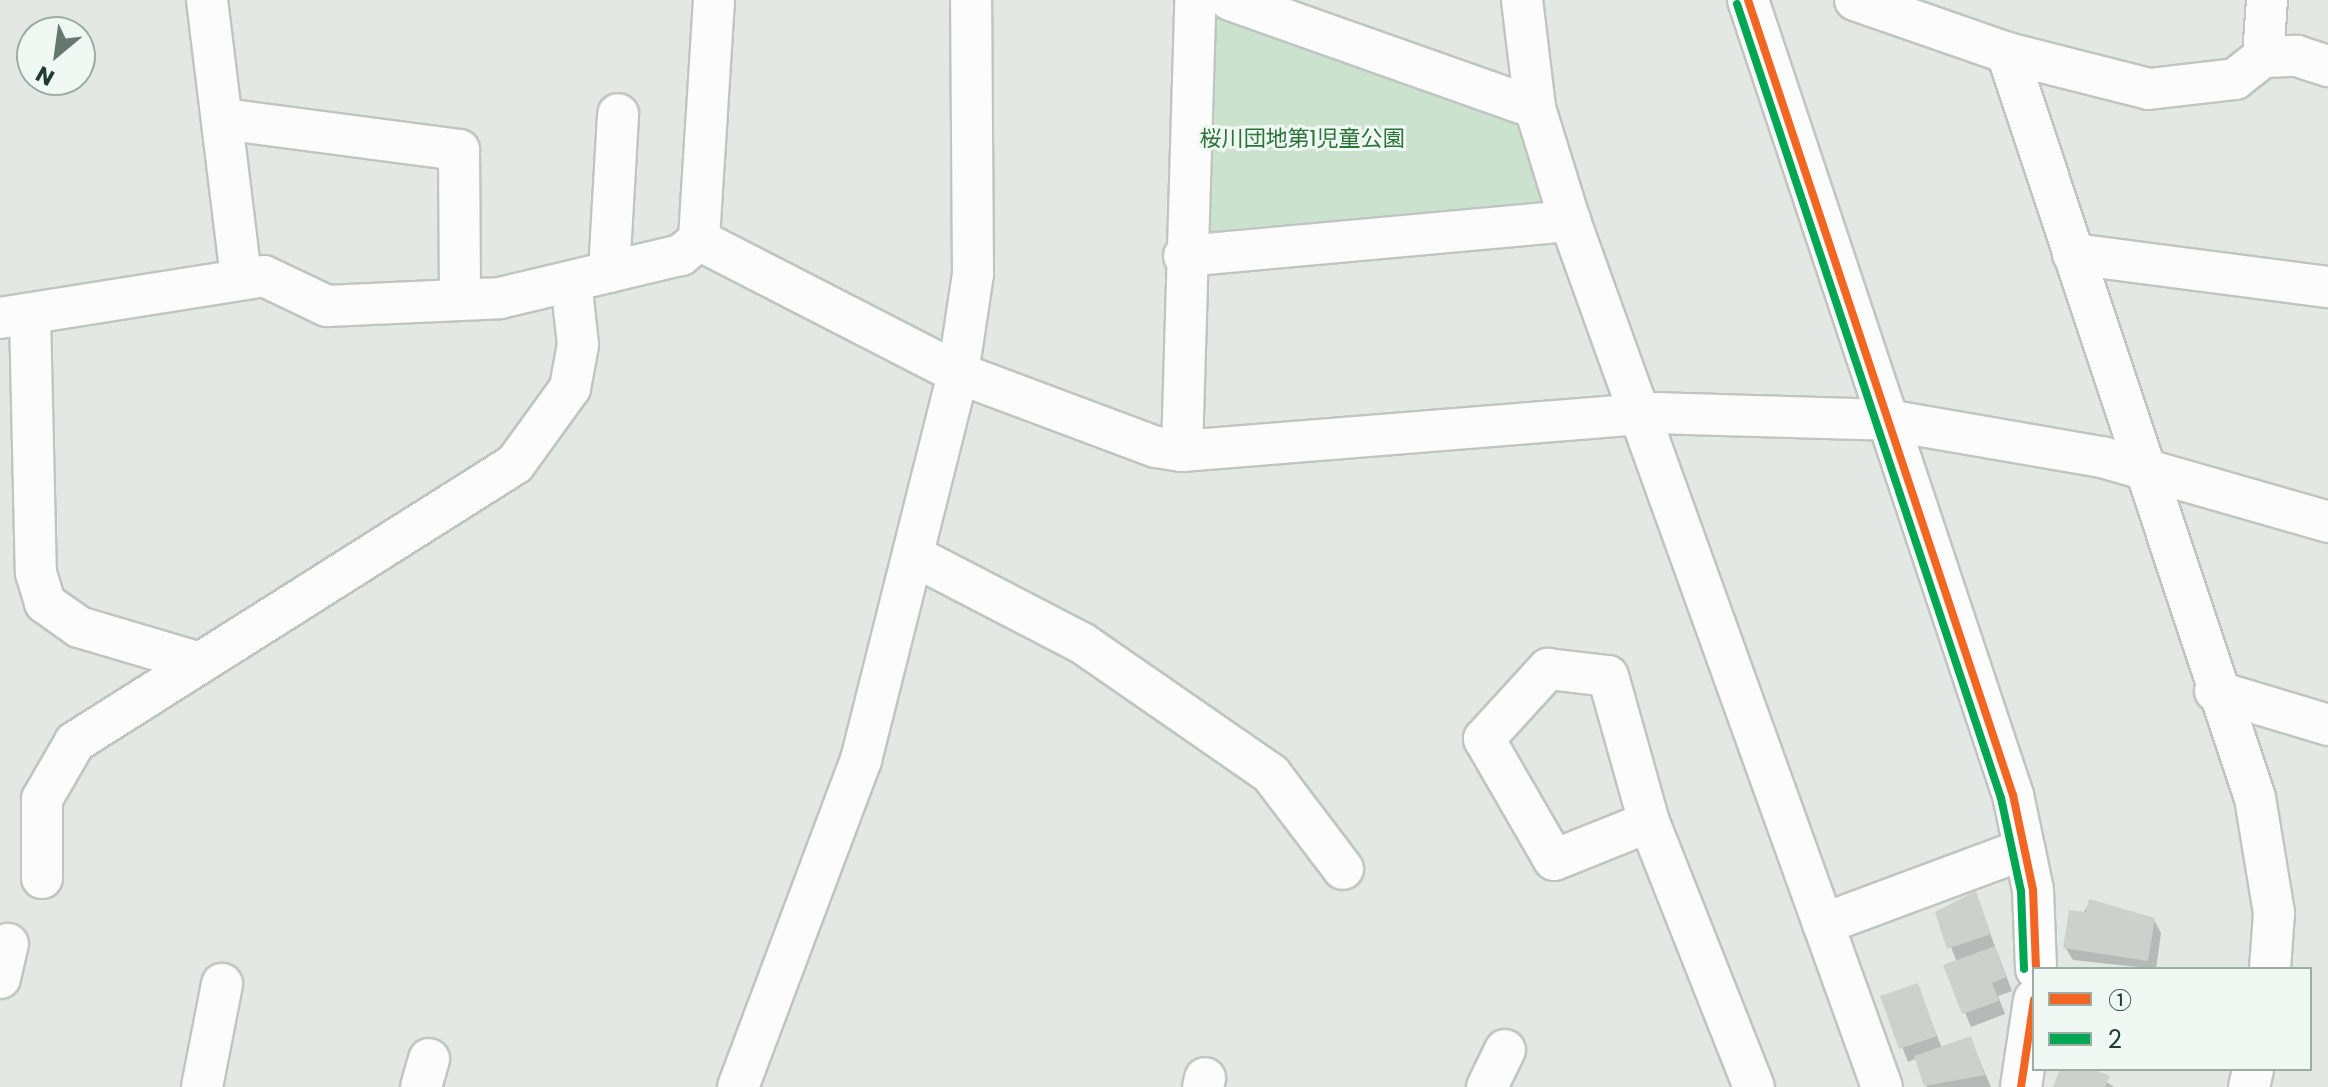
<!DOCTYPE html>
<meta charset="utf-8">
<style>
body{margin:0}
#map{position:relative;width:2328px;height:1087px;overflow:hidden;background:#e3e8e5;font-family:Poppins,"Noto Sans JP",sans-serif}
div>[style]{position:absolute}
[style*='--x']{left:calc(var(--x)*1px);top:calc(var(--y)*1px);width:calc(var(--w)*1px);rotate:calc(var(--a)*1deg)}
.green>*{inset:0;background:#cbe2ce}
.shadow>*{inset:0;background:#0003}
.building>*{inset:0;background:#ccd1ce}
.roads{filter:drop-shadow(2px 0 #c0c5c2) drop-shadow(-2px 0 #c0c5c2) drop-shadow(0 2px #c0c5c2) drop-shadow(0 -2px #c0c5c2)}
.minor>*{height:40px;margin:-20px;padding:0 20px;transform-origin:20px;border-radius:20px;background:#fbfcfb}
.bus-1>*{height:8px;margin:-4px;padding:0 4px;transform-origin:4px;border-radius:4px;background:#f26522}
.bus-2>*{height:8px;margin:-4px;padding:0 4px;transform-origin:4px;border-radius:4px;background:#00a651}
span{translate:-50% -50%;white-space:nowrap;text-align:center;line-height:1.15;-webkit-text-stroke:6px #f0f8f3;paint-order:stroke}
.park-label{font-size:22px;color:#2a733a}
.legend{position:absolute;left:2032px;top:967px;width:280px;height:104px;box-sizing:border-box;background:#f0f8f3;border:2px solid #9daca5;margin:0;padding:10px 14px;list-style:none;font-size:24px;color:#203b30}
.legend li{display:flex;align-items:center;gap:16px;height:40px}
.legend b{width:40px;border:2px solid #9daca5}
.north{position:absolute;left:16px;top:16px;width:80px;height:80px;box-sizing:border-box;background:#f0f8f3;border:2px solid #9daca5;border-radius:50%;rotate:209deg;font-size:22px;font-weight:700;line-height:32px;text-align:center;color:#203b30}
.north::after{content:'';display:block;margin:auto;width:28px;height:36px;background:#64786f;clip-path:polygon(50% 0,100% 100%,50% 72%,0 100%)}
</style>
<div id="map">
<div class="green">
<div style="clip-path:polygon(1224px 7px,1505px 109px,1522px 126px,1549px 198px,1539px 212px,1217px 243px,1202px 228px,1212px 18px)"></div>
</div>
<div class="shadow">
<div style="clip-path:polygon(1975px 894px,2012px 991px,1998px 996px,2005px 1014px,1971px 1027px,1946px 966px,1957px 962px,1937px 913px)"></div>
<div style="clip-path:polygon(2090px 901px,2154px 920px,2161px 933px,2156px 969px,2073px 960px,2065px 947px)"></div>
<div style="clip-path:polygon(1917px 986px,1942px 1048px,1970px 1038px,1991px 1087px,1927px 1087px,1917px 1058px,1908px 1062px,1883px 997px)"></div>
<div style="clip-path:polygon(2062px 1069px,2087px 1069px,2114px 1087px,2055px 1087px)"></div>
</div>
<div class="building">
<div style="clip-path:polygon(1976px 891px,1991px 934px,1947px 949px,1935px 912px)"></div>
<div style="clip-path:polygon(2089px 899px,2155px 918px,2148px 961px,2063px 948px,2069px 910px,2086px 912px)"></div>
<div style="clip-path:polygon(1995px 946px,2006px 977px,1992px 983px,1999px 1001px,1962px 1014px,1943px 965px)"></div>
<div style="clip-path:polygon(1918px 983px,1937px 1036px,1899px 1049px,1880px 996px)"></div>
<div style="clip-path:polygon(1971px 1036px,1985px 1075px,1924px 1086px,1914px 1056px)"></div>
<div style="clip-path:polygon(2060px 1069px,2093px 1069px,2110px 1076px,2105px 1087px,2053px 1087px)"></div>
</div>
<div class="roads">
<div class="minor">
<div style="--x:207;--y:0;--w:280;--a:83"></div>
<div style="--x:714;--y:0;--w:240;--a:93.6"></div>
<div style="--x:699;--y:240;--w:291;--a:27.2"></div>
<div style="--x:958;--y:373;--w:211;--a:20.5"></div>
<div style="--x:1156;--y:447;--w:26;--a:9"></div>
<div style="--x:1182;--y:451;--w:475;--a:-4.6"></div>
<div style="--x:1655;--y:413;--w:232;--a:1.7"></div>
<div style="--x:1887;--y:420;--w:218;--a:9.8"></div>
<div style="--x:2102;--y:457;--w:235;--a:16"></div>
<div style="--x:1230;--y:0;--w:324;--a:19.5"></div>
<div style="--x:1522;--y:0;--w:109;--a:83.1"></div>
<div style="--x:1535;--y:108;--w:118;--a:72.8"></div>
<div style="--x:1570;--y:221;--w:920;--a:70.19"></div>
<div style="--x:1748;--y:0;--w:838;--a:71.57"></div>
<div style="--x:2013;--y:795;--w:97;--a:78.1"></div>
<div style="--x:2033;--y:890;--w:79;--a:87.8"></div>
<div style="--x:1855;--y:0;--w:161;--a:19.2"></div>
<div style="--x:2007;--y:53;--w:146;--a:14.2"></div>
<div style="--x:2149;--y:89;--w:87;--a:-6.6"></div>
<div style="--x:2235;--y:79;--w:36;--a:-38"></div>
<div style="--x:2263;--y:57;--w:34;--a:-2"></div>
<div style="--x:2297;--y:56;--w:33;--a:18"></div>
<div style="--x:2007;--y:53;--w:785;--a:71.59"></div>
<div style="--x:2255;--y:798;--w:117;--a:80.6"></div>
<div style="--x:2274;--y:913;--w:56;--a:94.1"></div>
<div style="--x:2263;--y:57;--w:57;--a:-86"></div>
<div style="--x:223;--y:119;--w:238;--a:7.5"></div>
<div style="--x:459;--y:150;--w:149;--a:89.6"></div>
<div style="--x:2073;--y:254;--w:257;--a:7.4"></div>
<div style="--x:1184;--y:256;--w:388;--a:-5.2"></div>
<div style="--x:609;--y:272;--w:158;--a:-86.7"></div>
<div style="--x:30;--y:315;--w:258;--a:88.7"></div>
<div style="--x:36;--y:573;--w:31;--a:73"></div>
<div style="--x:45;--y:603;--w:42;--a:35.2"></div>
<div style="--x:79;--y:627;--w:123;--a:16.5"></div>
<div style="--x:0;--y:318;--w:267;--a:-9"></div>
<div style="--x:264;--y:276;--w:70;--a:25.5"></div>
<div style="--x:327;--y:306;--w:173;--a:-2.6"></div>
<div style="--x:500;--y:298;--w:186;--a:-13.4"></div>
<div style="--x:681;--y:255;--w:23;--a:-40"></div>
<div style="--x:1182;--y:451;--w:451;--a:-88.3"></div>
<div style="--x:914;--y:556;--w:189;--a:27.4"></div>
<div style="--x:1082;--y:643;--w:230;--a:34.7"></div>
<div style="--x:1271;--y:774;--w:119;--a:52.8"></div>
<div style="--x:2215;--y:691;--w:118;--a:16.7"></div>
<div style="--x:1649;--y:822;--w:102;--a:158.2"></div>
<div style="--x:1554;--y:860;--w:140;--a:-120"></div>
<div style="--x:1484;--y:739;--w:95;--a:-47.6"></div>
<div style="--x:1548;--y:669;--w:60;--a:6.7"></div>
<div style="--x:1608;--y:676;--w:152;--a:74.3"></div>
<div style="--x:1649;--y:822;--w:285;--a:68.4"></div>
<div style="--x:42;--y:878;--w:79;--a:-90"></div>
<div style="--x:42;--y:799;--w:66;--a:-59.9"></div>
<div style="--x:75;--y:742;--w:520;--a:-32.29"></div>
<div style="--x:515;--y:464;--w:94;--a:-54.1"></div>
<div style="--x:570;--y:388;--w:44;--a:-79.5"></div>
<div style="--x:578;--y:345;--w:64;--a:-96.2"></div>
<div style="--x:1823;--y:924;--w:215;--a:-20.4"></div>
<div style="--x:0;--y:978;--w:35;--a:-77"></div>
<div style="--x:202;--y:1087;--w:105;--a:-79"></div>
<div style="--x:421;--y:1087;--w:29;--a:-74"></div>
<div style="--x:738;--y:1087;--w:349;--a:-69.4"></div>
<div style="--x:861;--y:760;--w:399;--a:-75.9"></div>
<div style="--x:958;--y:373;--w:100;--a:-81.4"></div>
<div style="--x:973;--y:274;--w:274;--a:-90.4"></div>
<div style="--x:1203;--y:1087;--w:9;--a:-77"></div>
<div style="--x:1487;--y:1087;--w:41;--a:-64.1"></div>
<div style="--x:2021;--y:1087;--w:88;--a:-81.5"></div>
<div style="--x:2249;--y:1087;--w:18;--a:-77"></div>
</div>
</div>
<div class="bus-1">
<div style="--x:1748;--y:0;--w:838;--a:71.57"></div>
<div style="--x:2013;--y:795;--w:97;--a:78.1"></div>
<div style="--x:2033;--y:890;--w:79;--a:87.8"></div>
<div style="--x:2021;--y:1087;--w:88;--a:-81.5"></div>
</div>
<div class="bus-2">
<div style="--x:1737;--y:4;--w:837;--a:71.61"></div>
<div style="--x:2001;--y:798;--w:95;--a:77.9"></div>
<div style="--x:2021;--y:891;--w:78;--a:87.8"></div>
</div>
<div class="park-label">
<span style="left:1302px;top:139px">桜川団地第1児童公園</span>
</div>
<ul class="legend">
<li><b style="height:10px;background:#f26522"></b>①</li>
<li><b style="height:10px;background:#00a651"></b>2</li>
</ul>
<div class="north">N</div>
</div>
